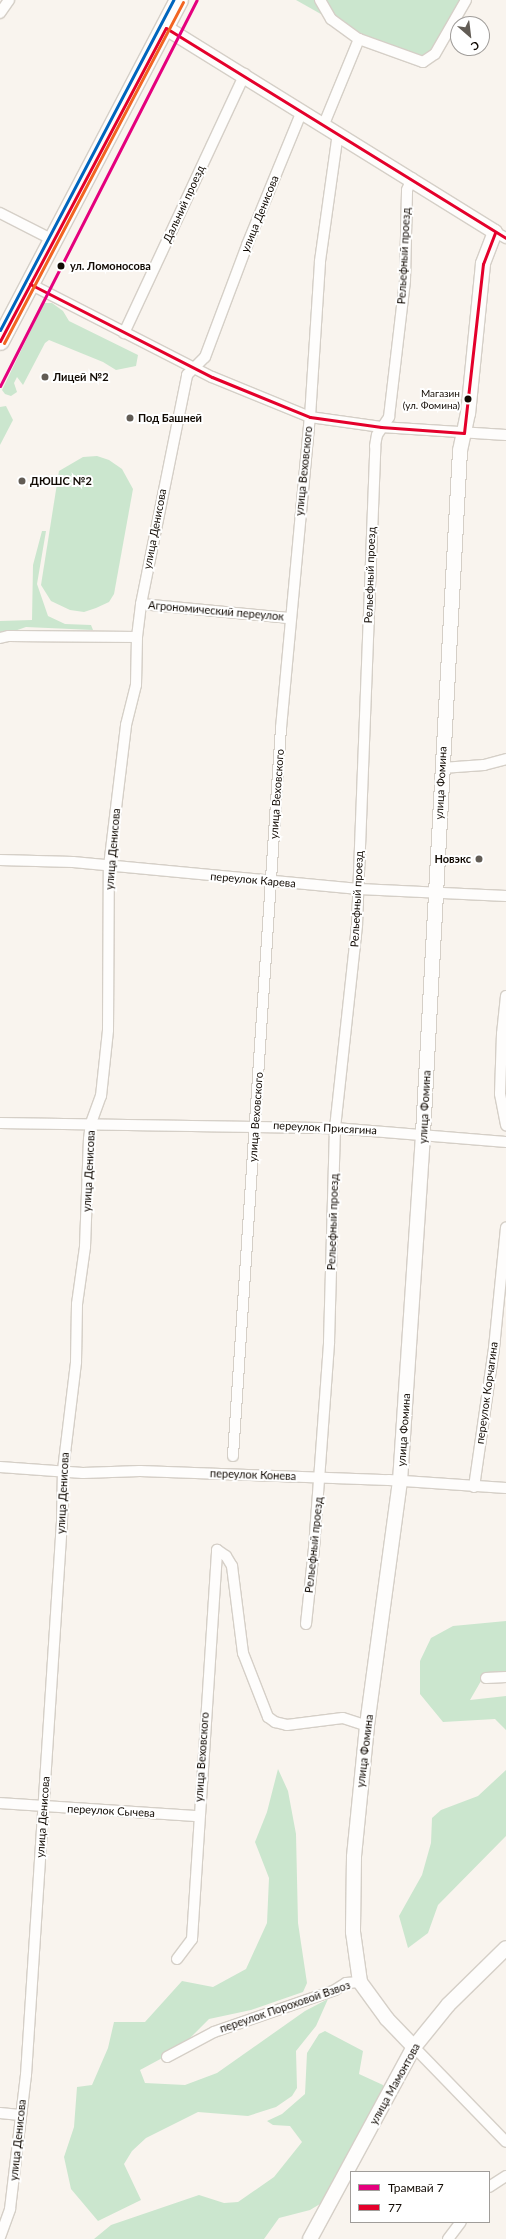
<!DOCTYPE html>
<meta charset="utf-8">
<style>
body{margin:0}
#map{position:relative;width:506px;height:2239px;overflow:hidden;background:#f9f4ee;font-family:Lato,sans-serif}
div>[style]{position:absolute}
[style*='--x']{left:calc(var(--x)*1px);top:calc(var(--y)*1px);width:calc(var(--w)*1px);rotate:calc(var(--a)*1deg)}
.green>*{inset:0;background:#cbe6ce}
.roads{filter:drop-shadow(1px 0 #d5cfc7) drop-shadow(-1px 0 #d5cfc7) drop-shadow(0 1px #d5cfc7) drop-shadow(0 -1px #d5cfc7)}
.street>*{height:10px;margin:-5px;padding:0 5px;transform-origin:5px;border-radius:5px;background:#fefdfc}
.secondary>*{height:14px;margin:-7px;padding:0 7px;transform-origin:7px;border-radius:7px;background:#fefdfc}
.highway>*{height:18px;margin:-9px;padding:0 9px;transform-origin:9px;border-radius:9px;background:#fefdfc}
.bus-1>*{height:3px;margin:-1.5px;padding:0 1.5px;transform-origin:1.5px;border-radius:1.5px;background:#e4002b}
.bus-2>*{height:3px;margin:-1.5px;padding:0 1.5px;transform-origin:1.5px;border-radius:1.5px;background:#f26522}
.bus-3>*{height:3px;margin:-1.5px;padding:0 1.5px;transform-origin:1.5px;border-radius:1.5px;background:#0065bd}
.tram-1>*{height:3px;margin:-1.5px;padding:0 1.5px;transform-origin:1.5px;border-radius:1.5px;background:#e5007d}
.dots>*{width:11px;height:11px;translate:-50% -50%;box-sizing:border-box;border:2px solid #fff;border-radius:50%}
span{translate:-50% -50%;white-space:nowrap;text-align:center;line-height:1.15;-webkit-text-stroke:4px #fff;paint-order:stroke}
.bus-label{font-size:10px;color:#110a03}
.right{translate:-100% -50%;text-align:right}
.street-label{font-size:11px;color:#110a03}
.stop-label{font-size:11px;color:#110a03;font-weight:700}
.left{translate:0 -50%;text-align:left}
.poi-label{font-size:11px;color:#110a03;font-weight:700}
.legend{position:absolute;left:350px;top:2171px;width:140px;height:52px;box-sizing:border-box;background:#fff;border:1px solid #a09d9a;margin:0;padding:5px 7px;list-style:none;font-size:12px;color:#110a03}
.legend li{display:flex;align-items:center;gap:8px;height:20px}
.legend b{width:20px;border:1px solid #a09d9a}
.north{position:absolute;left:450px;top:16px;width:40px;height:40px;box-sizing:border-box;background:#fff;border:1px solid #a09d9a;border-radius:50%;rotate:152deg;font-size:11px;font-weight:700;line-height:16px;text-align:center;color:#110a03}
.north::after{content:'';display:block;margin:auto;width:14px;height:18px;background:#625c55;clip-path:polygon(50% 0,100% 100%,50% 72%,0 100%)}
</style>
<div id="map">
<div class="green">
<div style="clip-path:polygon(296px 0,465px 0,437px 57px,404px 61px)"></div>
<div style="clip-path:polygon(44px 303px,52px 303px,63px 311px,69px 321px,138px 355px,136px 366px,116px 370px,103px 362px,49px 340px,45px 343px,23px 385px,17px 377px,14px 383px,17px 392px,11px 396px,5px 394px,2px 390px)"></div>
<div style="clip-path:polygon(6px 406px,13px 420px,0 445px,0 407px)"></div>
<div style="clip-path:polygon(97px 456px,109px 460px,122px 469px,133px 489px,114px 594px,109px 602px,96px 608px,84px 612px,70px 610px,51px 601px,41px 585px,59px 471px,83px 457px)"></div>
<div style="clip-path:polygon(42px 531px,46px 531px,37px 584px,48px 616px,65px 624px,91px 625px,93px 630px,26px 627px,0 636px,0 621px,32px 620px,33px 565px)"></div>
<div style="clip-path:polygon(506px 1621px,506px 1674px,485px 1674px,470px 1700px,506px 1696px,506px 1730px,495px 1719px,443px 1722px,420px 1694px,420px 1661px,431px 1638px,453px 1626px)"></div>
<div style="clip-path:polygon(278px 1769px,288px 1791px,296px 1834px,298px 1923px,307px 1983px,303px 1992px,251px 2010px,209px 2019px,179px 2049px,140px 2070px,145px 2083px,185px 2085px,217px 2073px,305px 2011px,328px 1999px,316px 2026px,296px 2051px,297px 2088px,292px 2096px,276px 2107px,248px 2116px,198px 2112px,146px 2138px,132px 2151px,124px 2164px,141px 2200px,98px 2221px,71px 2189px,64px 2157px,74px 2127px,77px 2087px,92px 2085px,108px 2048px,114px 2022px,145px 2022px,182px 1981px,213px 1987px,246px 1969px,267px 1923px,269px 1878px,255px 1842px,267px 1812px)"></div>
<div style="clip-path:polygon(506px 1770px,506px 1836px,438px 1905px,428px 1933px,408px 1948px,399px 1916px,422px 1875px,431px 1843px,432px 1818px,441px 1810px,478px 1796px)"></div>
<div style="clip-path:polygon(325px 2031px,363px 2051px,359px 2074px,383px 2085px,386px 2092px,325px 2201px,310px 2210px,279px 2218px,264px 2239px,94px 2239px,111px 2225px,199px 2195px,224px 2203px,238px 2202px,274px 2177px,302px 2142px,290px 2126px,273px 2125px,267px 2121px,282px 2114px,305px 2094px,307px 2053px,319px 2034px)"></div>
</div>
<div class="roads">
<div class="street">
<div style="--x:320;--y:0;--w:22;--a:60"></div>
<div style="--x:331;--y:19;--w:34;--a:36"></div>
<div style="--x:359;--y:39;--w:68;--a:19.8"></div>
<div style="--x:423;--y:62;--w:14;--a:-34"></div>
<div style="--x:435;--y:54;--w:62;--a:-60.1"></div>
<div style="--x:0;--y:13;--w:16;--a:-55"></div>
<div style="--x:324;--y:124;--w:92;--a:-67.6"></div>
<div style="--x:0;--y:213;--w:59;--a:27"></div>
<div style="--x:495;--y:232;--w:13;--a:29"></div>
<div style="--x:30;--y:284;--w:204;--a:27.1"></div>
<div style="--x:212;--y:377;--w:106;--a:22.2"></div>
<div style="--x:310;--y:417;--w:72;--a:8"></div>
<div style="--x:381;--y:427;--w:125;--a:3.7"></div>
<div style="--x:124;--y:333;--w:286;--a:-65"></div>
<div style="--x:141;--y:604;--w:150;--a:5.4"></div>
<div style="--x:0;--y:638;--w:9;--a:-13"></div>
<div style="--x:9;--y:636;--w:128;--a:0.4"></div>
<div style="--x:442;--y:768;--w:42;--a:-4.1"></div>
<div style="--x:484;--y:765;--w:23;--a:-15"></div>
<div style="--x:0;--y:860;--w:73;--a:1.6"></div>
<div style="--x:73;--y:862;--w:287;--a:5.4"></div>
<div style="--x:359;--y:889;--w:147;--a:2.7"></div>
<div style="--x:506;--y:996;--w:38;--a:96"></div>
<div style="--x:502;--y:1034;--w:60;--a:91.9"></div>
<div style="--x:500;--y:1094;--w:32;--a:79"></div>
<div style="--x:0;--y:1123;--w:335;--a:0.9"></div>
<div style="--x:335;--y:1128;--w:172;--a:4.7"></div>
<div style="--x:233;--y:1456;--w:730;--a:-86.23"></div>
<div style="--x:281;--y:728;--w:312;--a:-84.7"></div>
<div style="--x:310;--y:417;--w:156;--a:-86.3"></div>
<div style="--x:320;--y:261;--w:129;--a:-82"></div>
<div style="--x:0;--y:1467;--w:83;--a:4.1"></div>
<div style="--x:83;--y:1473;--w:57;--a:-2"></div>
<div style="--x:140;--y:1471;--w:249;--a:2.1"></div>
<div style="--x:389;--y:1480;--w:117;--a:3.9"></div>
<div style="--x:474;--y:1487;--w:140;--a:-81.8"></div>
<div style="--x:494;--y:1348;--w:121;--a:-84.3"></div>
<div style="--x:306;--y:1624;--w:76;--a:-84"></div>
<div style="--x:314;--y:1548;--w:207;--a:-85.8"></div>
<div style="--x:329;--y:1342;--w:214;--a:-88.4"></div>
<div style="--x:335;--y:1128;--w:204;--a:-83.8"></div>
<div style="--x:357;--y:925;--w:479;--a:-87.8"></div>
<div style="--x:375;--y:446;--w:11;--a:-80"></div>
<div style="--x:377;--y:435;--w:22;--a:-56"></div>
<div style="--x:389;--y:417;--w:138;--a:-83.3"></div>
<div style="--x:405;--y:280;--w:90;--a:-88.7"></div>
<div style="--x:407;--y:190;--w:13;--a:-67"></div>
<div style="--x:486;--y:1678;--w:20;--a:-3"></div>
<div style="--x:0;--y:1803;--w:198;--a:3.8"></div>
<div style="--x:177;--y:1959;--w:25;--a:-53"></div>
<div style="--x:192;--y:1939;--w:390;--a:-86.3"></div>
<div style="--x:217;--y:1550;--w:11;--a:34"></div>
<div style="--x:226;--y:1556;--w:12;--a:59"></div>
<div style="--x:232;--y:1566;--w:88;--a:82.8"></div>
<div style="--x:243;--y:1653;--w:69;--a:68.7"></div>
<div style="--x:268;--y:1717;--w:9;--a:36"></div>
<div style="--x:275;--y:1722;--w:12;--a:14"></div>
<div style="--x:287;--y:1725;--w:56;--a:-7.1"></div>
<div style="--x:343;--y:1718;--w:25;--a:18"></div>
<div style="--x:414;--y:2047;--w:132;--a:45.9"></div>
<div style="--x:167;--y:2057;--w:53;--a:-28"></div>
<div style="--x:214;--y:2032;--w:128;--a:-19.1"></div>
<div style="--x:335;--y:1990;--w:13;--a:-32"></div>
<div style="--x:346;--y:1983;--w:14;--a:-4"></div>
<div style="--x:0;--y:2113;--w:20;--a:6"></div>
<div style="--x:489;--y:2187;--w:20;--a:-33"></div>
<div style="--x:0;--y:2237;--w:30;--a:-70"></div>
<div style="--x:10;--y:2209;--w:135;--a:-83.2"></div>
<div style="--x:26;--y:2075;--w:555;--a:-86.28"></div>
<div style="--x:62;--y:1521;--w:51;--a:-88.9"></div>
<div style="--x:63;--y:1470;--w:109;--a:-83.1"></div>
<div style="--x:76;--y:1362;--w:58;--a:-89"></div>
<div style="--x:77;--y:1304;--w:58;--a:-82"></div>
<div style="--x:85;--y:1247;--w:108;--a:-87.9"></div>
<div style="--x:89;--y:1139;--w:16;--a:-83"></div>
<div style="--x:91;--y:1123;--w:29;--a:-70"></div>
<div style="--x:101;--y:1096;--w:66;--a:-83.9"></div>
<div style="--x:108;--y:1030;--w:164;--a:-89.7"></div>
<div style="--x:109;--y:866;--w:142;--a:-83.1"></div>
<div style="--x:126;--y:725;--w:41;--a:-76"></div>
<div style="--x:136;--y:685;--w:48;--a:-88.8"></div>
<div style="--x:137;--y:637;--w:33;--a:-83"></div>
<div style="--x:141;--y:604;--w:234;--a:-78.6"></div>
<div style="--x:187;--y:375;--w:25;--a:-45"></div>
<div style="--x:205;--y:357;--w:120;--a:-69.4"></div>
<div style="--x:247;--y:245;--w:145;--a:-67.7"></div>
<div style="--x:448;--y:2239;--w:21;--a:-53"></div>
</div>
<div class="secondary">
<div style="--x:166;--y:28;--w:387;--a:31.8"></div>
<div style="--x:495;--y:232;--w:34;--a:111"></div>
<div style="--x:483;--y:264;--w:150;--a:95.7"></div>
<div style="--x:468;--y:413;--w:39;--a:102"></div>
<div style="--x:460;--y:451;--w:685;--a:93.1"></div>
<div style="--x:423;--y:1135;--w:347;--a:93.8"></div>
<div style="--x:400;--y:1481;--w:247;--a:97.7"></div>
<div style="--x:367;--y:1726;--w:132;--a:95.7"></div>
<div style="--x:354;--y:1857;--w:75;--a:90.8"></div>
<div style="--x:353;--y:1932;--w:50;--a:82"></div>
<div style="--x:360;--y:1982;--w:46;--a:53.9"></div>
<div style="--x:387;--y:2019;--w:39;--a:46"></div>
<div style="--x:310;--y:2239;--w:218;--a:-61.6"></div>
<div style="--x:414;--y:2047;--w:54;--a:-51"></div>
<div style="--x:448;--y:2005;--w:81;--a:-44.5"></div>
</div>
<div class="highway">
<div style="--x:0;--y:341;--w:385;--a:-62.3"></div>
</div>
</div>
<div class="bus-1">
<div style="--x:30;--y:284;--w:204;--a:27.1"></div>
<div style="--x:212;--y:377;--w:106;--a:22.2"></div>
<div style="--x:310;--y:417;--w:72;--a:8"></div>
<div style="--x:381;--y:427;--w:83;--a:4.1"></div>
<div style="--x:464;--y:433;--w:170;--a:-83.6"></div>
<div style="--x:483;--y:264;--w:34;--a:-69"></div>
<div style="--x:0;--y:341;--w:354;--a:-62.1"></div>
<div style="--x:166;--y:28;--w:400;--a:31.7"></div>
</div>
<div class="bus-2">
<div style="--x:4;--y:343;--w:385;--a:-62.3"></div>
</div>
<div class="bus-3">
<div style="--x:0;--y:330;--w:373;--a:-62.3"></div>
</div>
<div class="tram-1">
<div style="--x:0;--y:386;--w:433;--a:-63"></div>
</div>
<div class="dots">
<div style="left:61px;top:266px;background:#110a03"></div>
<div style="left:45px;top:377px;background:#625c55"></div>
<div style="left:468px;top:399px;background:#110a03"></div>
<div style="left:130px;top:418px;background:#625c55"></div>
<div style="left:22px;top:481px;background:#625c55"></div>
<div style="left:479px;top:859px;background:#625c55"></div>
</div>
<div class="bus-label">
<span class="right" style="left:460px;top:399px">Магазин<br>(ул. Фомина)</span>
</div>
<div class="street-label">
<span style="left:184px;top:204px;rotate:-65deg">Дальний проезд</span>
<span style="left:260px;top:214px;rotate:-68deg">улица Денисова</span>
<span style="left:404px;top:256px;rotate:-87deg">Рельефный проезд</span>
<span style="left:304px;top:471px;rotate:-84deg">улица Веховского</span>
<span style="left:155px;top:529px;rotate:-79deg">улица Денисова</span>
<span style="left:370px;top:575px;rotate:-88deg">Рельефный проезд</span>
<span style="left:216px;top:611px;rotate:5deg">Агрономический переулок</span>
<span style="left:441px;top:783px;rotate:-87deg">улица Фомина</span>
<span style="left:277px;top:794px;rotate:-86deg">улица Веховского</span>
<span style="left:113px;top:849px;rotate:-85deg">улица Денисова</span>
<span style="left:253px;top:880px;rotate:5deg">переулок Карева</span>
<span style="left:357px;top:899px;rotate:-87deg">Рельефный проезд</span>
<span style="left:425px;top:1107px;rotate:-87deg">улица Фомина</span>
<span style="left:256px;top:1117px;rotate:-86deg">улица Веховского</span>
<span style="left:325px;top:1128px;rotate:3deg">переулок Присягина</span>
<span style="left:89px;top:1171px;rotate:-87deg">улица Денисова</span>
<span style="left:333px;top:1222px;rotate:-88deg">Рельефный проезд</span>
<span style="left:487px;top:1393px;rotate:-82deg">переулок Корчагина</span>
<span style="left:404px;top:1430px;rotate:-86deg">улица Фомина</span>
<span style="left:253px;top:1475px;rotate:2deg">переулок Конева</span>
<span style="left:63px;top:1493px;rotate:-87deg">улица Денисова</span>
<span style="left:314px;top:1545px;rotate:-84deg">Рельефный проезд</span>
<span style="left:365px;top:1751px;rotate:-83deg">улица Фомина</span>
<span style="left:202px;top:1757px;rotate:-86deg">улица Веховского</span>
<span style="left:111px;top:1811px;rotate:3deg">переулок Сычева</span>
<span style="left:43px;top:1817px;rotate:-86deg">улица Денисова</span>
<span style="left:285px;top:2007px;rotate:-19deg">переулок Пороховой Взвоз</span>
<span style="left:395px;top:2084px;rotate:-61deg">улица Мамонтова</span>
<span style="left:18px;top:2140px;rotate:-84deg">улица Денисова</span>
</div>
<div class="stop-label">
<span class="left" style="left:70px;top:266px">ул. Ломоносова</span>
</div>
<div class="poi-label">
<span class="left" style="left:53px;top:377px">Лицей №2</span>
<span class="left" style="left:138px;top:418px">Под Башней</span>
<span class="left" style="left:30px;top:481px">ДЮШС №2</span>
<span class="right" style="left:471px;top:859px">Новэкс</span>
</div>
<ul class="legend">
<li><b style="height:5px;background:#e5007d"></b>Трамвай 7</li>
<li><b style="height:5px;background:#e4002b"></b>77</li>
</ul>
<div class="north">С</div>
</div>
